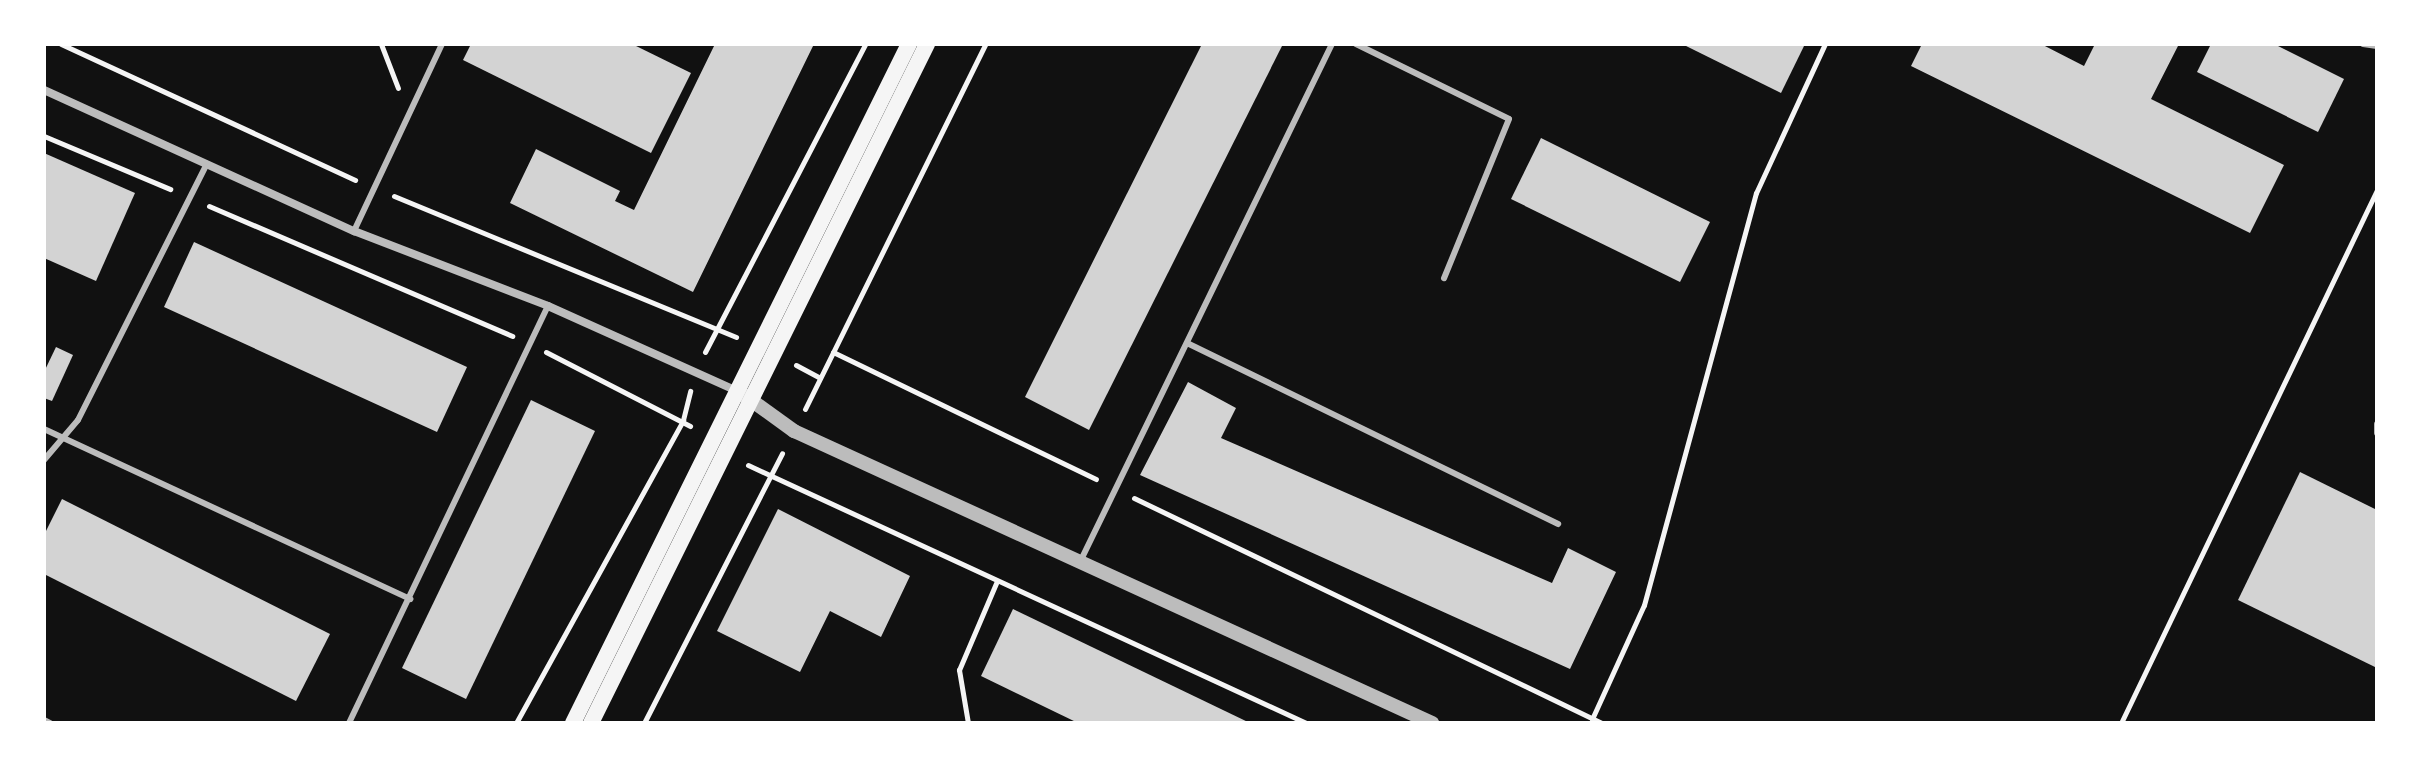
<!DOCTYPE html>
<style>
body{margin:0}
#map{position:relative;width:2421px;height:767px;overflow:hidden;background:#111;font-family:Spectral,serif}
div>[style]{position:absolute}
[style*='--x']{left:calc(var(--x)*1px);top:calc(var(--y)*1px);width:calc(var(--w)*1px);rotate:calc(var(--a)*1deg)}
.building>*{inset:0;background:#d3d3d3}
.path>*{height:5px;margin:-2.5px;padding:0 2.5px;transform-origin:2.5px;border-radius:2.5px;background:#f5f5f5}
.service>*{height:6px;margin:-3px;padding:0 3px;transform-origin:3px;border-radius:3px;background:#bcbcbc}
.minor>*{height:8px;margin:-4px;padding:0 4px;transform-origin:4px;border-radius:4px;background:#bcbcbc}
.tertiary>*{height:14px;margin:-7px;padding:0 7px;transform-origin:7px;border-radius:7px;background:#bcbcbc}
.secondary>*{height:16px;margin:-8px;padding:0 8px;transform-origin:8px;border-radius:8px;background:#f5f5f5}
span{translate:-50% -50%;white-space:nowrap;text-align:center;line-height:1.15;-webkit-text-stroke:6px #fff;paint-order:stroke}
.frame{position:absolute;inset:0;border:46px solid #fff;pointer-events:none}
</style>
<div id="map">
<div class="building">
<div style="clip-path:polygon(471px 44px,632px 44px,691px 73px,651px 153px,463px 60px)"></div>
<div style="clip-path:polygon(715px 44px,814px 44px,693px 292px,510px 203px,536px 149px,620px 191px,615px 201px,634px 210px)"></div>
<div style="clip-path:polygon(1202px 44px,1283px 44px,1089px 430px,1025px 397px)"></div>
<div style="clip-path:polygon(1682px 44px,1805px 44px,1781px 93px)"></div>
<div style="clip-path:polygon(1922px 44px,2041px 44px,2084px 66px,2095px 44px,2179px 44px,2151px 99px,2284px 165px,2250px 233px,1911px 66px)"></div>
<div style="clip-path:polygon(2211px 44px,2274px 44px,2344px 79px,2318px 132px,2197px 72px)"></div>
<div style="clip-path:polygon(1541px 138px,1710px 222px,1680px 282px,1511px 199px)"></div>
<div style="clip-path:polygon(44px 153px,135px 193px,96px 281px,44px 258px)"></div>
<div style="clip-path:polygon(194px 242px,467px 367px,437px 432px,164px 307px)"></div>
<div style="clip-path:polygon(56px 347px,73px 355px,52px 401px,44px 398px,44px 372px)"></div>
<div style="clip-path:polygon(1188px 382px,1236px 408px,1221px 438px,1552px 583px,1568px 548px,1616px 572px,1570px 669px,1140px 475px)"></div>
<div style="clip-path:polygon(531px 400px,595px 431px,466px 699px,402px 668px)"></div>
<div style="clip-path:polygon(2300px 472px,2377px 510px,2377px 668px,2238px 600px)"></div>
<div style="clip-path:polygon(62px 499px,330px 634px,296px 701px,44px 574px,44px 535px)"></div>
<div style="clip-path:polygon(778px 509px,910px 576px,881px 637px,830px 611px,800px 672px,717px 631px)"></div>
<div style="clip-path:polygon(1013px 609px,1250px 723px,1078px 723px,981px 676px)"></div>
</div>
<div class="path">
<div style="--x:61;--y:44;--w:324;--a:24.8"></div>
<div style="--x:381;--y:44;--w:47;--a:68.9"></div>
<div style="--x:44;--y:136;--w:137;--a:22.8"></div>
<div style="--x:394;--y:196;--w:370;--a:22.4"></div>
<div style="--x:209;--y:206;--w:330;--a:23.2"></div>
<div style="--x:546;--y:352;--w:162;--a:27.2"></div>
<div style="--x:705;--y:352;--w:347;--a:-62.5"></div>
<div style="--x:833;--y:352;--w:292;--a:25.8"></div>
<div style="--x:796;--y:365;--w:27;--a:28"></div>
<div style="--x:805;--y:409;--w:407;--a:-63.7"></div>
<div style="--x:748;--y:465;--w:615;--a:24.81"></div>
<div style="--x:1134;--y:498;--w:519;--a:25.68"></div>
<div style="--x:1592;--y:719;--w:125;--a:-65.5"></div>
<div style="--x:1644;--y:605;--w:427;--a:-74.8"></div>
<div style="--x:1756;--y:193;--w:164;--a:-65.2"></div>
<div style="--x:516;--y:723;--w:346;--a:-61.1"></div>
<div style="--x:683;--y:420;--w:30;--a:-76"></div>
<div style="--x:644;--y:723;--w:303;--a:-62.9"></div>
<div style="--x:968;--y:723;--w:54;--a:-99.6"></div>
<div style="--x:959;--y:670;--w:97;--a:-66.9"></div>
<div style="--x:2121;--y:723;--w:591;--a:-64.35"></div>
</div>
<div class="service">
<div style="--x:1356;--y:44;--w:170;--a:26.1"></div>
<div style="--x:1509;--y:119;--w:172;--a:112.2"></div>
<div style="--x:2363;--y:44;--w:14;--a:8"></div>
<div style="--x:354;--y:231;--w:207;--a:-64.8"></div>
<div style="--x:1187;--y:343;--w:413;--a:26"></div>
<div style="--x:2377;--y:424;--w:9;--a:90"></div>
<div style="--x:44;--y:429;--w:404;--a:24.9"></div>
<div style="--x:44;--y:460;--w:52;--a:-49.6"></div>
<div style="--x:78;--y:420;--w:287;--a:-63.3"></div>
<div style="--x:1080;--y:562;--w:576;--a:-64.06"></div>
<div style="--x:44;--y:720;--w:7;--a:27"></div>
<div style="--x:349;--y:723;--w:462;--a:-64.5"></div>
</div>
<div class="minor">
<div style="--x:44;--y:90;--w:341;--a:24.5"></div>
<div style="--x:354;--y:231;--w:208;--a:21.1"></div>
<div style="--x:548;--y:306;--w:207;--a:24.2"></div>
</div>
<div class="tertiary">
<div style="--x:744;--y:395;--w:62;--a:35.8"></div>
<div style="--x:794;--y:431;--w:702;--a:24.59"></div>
</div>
<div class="secondary">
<div style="--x:573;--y:723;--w:758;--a:-63.67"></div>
<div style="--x:591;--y:723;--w:758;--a:-63.67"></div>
</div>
<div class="frame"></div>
</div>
